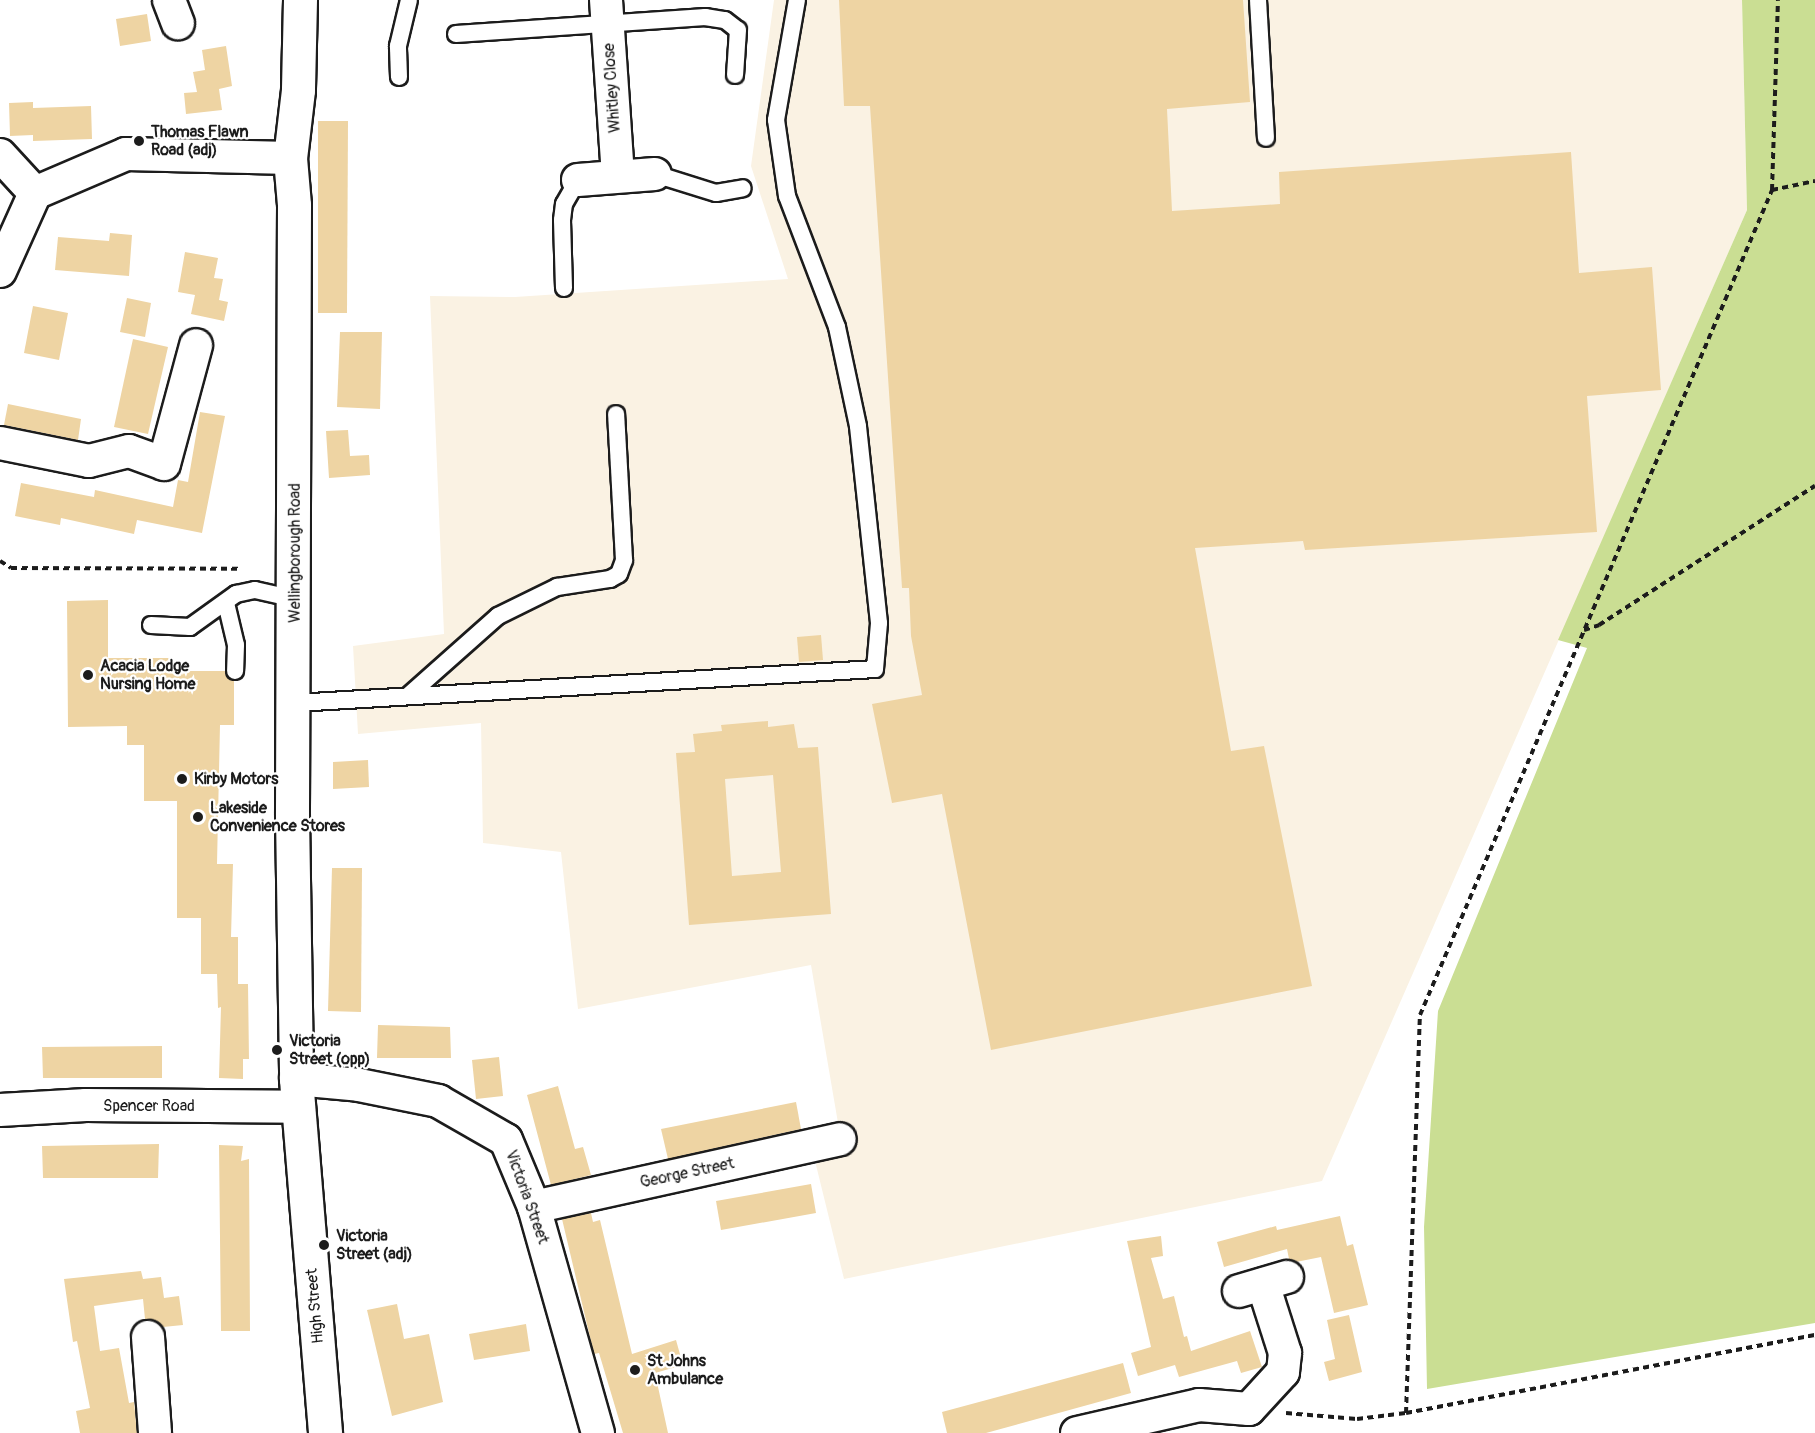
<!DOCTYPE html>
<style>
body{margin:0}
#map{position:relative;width:1815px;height:1433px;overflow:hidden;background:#fff;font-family:Pangolin,sans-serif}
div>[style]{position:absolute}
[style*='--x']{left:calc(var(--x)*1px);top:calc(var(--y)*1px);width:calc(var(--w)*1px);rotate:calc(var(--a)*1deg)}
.built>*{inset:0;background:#faf2e3}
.green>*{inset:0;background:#cade93}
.building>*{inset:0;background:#eed4a3}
.path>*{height:4px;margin-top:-2px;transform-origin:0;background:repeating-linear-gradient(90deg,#1c1c1c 0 6px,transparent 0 10.5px)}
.roads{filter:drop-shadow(2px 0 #1c1c1c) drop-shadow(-2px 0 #1c1c1c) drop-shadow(0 2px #1c1c1c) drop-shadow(0 -2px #1c1c1c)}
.lane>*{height:16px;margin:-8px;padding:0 8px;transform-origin:8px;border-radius:8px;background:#fff}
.street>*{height:32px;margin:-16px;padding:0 16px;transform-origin:16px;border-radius:16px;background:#fff}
.secondary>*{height:33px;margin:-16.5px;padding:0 16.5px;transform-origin:16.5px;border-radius:16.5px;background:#fff}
.dots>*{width:16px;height:16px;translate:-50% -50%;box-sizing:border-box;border:3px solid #fff;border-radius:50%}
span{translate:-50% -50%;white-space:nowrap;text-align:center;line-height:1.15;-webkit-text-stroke:4.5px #fff;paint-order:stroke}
.street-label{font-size:16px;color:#1c1c1c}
.poi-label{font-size:16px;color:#1c1c1c;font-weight:700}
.left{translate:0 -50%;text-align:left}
</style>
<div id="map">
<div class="built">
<div style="clip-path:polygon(774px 0,1742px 0,1747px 210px,1322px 1181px,844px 1279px,816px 1165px,838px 1123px,811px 965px,578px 1009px,561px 852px,483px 843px,481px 723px,358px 734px,353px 646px,444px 634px,430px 296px,515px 297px,788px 279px,751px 166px)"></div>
</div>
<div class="green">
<div style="clip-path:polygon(1742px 0,1815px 0,1815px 1323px,1427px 1389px,1424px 1227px,1438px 1011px,1587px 648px,1558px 640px,1747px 210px)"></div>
</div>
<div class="building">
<div style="clip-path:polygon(839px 0,1243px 0,1250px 102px,1167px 109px,1172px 211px,1280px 204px,1279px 172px,1571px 152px,1579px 273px,1652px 267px,1661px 390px,1587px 396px,1597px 532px,1305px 550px,1303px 541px,1195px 548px,1231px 751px,1264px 746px,1312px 986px,991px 1050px,942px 794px,892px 803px,872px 704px,922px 695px,911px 636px,909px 588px,902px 588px,870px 106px,844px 106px)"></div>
<div style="clip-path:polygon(147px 14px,151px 41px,120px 46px,116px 19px)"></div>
<div style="clip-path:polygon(226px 46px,232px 86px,219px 89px,222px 110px,186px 114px,184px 93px,197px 92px,193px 72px,205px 70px,202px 50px)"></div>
<div style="clip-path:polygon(33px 102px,33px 108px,91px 106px,92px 139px,33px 141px,33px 135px,10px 136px,9px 103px)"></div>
<div style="clip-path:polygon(318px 121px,348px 121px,347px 313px,318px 313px)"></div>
<div style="clip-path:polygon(110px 233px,132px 235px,129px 276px,55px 270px,58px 237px,109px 241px)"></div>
<div style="clip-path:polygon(185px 252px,218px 258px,214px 278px,223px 279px,219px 300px,228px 302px,224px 321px,191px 314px,195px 295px,178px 292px)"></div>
<div style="clip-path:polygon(127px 298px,151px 303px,145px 337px,120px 332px)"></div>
<div style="clip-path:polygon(33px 306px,68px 313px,59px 360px,24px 353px)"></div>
<div style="clip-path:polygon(340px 332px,382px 332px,380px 409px,337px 407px)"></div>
<div style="clip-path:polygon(133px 339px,168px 347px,148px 434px,114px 427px)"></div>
<div style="clip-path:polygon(8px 404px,81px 419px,78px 440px,4px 425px)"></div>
<div style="clip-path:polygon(200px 412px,225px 416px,202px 533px,137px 520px,134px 534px,61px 518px,60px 525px,15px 516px,21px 483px,94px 497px,95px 490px,173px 507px,178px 480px,188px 482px)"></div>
<div style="clip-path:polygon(348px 430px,350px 456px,369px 455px,370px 475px,329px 478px,326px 431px)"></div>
<div style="clip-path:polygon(108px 600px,108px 658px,169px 658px,169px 671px,225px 671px,234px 681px,234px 725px,220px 725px,217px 864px,233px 864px,231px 937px,238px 937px,238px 984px,248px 984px,249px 1059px,243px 1059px,243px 1079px,219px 1078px,221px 1007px,218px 1008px,217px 974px,201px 974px,201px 918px,177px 918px,177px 801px,144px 801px,144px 745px,127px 745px,127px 726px,68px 727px,67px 601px)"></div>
<div style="clip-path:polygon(821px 635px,823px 660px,799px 662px,797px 637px)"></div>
<div style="clip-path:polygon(evenodd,768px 721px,768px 727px,794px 724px,798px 748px,818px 747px,831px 914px,689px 925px,676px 753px,695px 752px,693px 734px,722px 731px,721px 725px,768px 721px,773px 775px,781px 872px,732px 876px,725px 779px,773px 775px)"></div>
<div style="clip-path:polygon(368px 760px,369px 787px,333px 789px,333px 762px)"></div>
<div style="clip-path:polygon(332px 868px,362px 868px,361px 1012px,328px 1011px)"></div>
<div style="clip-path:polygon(378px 1025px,450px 1027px,451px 1058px,377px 1058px)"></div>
<div style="clip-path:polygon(162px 1046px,162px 1078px,43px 1078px,42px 1047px)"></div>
<div style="clip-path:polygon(499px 1057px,503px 1096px,476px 1099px,472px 1060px)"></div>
<div style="clip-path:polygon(558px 1086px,575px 1149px,583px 1147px,591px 1175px,551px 1185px,527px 1095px)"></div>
<div style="clip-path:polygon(796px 1102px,801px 1129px,668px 1159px,661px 1129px)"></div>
<div style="clip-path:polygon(159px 1144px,158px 1178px,43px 1178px,42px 1146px)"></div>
<div style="clip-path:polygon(219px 1145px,243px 1146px,241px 1161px,249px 1159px,250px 1331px,221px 1331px)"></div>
<div style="clip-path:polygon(811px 1184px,816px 1213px,721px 1230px,716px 1201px)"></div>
<div style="clip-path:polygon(591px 1213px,593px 1222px,600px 1220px,632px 1354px,676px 1340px,683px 1365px,655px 1373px,668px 1433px,623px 1433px,599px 1353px,594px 1354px,562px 1219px)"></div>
<div style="clip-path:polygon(1340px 1216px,1347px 1246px,1353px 1244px,1368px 1305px,1334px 1313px,1321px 1257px,1296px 1262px,1289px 1259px,1287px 1249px,1224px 1267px,1217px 1242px,1276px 1226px,1277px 1230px)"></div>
<div style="clip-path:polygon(1161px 1236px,1163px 1256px,1151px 1258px,1163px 1299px,1174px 1296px,1184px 1337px,1187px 1336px,1191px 1351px,1250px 1331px,1262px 1367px,1241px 1373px,1237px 1361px,1179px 1377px,1175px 1365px,1138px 1376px,1131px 1353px,1151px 1347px,1127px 1241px)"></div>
<div style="clip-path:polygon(141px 1271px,143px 1279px,161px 1277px,164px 1298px,179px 1296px,183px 1325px,163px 1327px,145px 1319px,143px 1299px,94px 1306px,100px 1351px,119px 1348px,129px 1403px,134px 1402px,137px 1433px,80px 1433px,76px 1411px,90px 1408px,77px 1341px,73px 1342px,64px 1279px)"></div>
<div style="clip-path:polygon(397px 1304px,404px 1339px,429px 1334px,443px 1402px,392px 1416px,367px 1310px)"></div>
<div style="clip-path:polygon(1349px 1315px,1362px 1372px,1329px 1381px,1324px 1362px,1335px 1359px,1327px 1320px)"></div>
<div style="clip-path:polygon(526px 1324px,530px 1351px,474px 1360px,469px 1334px)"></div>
<div style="clip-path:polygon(1123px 1363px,1131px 1393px,986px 1433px,947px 1433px,942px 1412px)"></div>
</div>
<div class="path">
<div style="--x:1772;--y:190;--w:190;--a:-88.2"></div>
<div style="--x:0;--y:561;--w:13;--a:32"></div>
<div style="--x:11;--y:568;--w:231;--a:0.2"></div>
<div style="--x:1584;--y:630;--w:16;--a:-18"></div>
<div style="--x:1599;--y:625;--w:257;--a:-32.8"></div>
<div style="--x:1286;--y:1413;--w:71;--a:4.8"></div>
<div style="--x:1357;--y:1419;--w:49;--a:-7"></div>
<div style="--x:1406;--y:1413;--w:416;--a:-10.8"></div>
<div style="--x:1406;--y:1413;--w:398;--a:-88"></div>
<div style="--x:1420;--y:1015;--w:897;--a:-66.89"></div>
<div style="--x:1772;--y:190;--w:44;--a:-11.8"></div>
</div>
<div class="roads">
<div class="lane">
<div style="--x:1258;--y:0;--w:138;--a:86.7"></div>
<div style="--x:456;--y:34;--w:250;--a:-3.9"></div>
<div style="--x:705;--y:17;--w:20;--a:9"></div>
<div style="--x:725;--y:20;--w:16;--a:38"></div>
<div style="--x:738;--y:30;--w:45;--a:93.8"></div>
<div style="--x:399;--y:77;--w:31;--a:-92"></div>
<div style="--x:398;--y:46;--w:47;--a:-76.6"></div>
<div style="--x:655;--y:174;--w:64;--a:17.3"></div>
<div style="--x:716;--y:193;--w:27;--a:-10"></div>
<div style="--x:564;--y:288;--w:68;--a:-91.7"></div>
<div style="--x:562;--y:220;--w:16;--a:-83"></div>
<div style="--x:564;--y:204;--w:28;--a:-60"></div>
<div style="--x:226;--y:603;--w:43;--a:76.6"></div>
<div style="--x:236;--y:645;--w:26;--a:92"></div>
<div style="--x:151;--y:625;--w:39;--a:3"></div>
<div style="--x:190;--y:627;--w:57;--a:-35.7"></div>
<div style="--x:236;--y:594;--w:19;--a:-12"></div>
<div style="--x:255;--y:590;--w:41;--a:12.7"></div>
<div style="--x:409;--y:695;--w:119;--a:-41.6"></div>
<div style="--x:498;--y:616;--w:66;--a:-26.2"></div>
<div style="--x:557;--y:587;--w:54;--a:-8.6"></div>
<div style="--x:610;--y:579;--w:10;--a:-29"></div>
<div style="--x:619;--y:574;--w:15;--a:-70"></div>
<div style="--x:624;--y:560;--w:146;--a:-93.1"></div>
<div style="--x:295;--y:703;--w:581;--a:-3.35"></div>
<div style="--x:875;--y:669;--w:46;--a:-85"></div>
<div style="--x:879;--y:623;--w:198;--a:-96.1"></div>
<div style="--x:858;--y:426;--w:101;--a:-102"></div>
<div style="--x:837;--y:327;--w:140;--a:-110.9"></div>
<div style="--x:787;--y:196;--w:77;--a:-98.2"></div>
<div style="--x:776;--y:120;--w:122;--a:-80.1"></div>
</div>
<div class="street">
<div style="--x:169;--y:0;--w:25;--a:69"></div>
<div style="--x:606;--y:0;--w:176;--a:86.1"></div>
<div style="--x:0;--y:155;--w:52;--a:47.4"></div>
<div style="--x:578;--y:180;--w:77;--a:-4.5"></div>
<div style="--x:0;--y:271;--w:85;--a:-65.8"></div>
<div style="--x:35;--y:193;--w:99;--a:-23.2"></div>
<div style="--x:126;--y:154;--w:164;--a:1.4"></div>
<div style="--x:0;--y:443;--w:91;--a:11.4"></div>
<div style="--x:89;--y:461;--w:41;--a:-14"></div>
<div style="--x:129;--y:451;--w:37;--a:20"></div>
<div style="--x:164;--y:464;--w:123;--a:-74.9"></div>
<div style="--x:296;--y:1079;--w:63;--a:5.4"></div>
<div style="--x:359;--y:1085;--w:81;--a:11.4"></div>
<div style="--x:438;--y:1101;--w:78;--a:29.8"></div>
<div style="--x:506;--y:1140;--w:73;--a:67.3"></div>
<div style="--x:534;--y:1207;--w:235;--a:74.2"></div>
<div style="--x:0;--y:1110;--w:86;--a:-3.3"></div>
<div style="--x:86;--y:1105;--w:213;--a:0.5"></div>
<div style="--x:534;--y:1207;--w:313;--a:-12.5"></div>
<div style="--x:1239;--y:1291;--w:50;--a:-16.3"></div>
<div style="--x:148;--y:1337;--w:96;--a:85.8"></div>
<div style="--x:1077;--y:1433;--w:125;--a:-12.9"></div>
<div style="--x:1199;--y:1405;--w:50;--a:4.6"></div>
<div style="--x:1249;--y:1409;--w:50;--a:-47.4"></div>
<div style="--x:1283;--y:1372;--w:19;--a:-84"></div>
<div style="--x:1285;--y:1353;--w:72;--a:-107.7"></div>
</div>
<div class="secondary">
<div style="--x:300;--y:0;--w:90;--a:91.3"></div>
<div style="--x:298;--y:90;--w:68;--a:96.7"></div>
<div style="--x:290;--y:158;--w:47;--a:85.1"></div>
<div style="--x:294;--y:205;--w:610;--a:90.19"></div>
<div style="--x:292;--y:815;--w:264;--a:89.1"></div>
<div style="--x:296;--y:1079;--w:355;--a:85.3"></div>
</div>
</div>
<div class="dots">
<div style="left:139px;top:141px;background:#1c1c1c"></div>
<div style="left:88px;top:675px;background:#1c1c1c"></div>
<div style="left:182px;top:779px;background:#1c1c1c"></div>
<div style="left:198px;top:817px;background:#1c1c1c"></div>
<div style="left:277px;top:1050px;background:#1c1c1c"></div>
<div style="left:324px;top:1245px;background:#1c1c1c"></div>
<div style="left:635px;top:1370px;background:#1c1c1c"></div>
</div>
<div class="street-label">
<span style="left:612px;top:88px;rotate:-94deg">Whitley Close</span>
<span style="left:295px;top:553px;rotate:-90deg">Wellingborough Road</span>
<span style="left:149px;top:1106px">Spencer Road</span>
<span style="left:687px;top:1173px;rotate:-12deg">George Street</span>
<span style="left:527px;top:1197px;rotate:70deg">Victoria Street</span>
<span style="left:315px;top:1306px;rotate:-95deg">High Street</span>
</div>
<div class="poi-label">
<span class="left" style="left:151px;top:141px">Thomas Flawn<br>Road (adj)</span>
<span class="left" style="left:100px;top:675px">Acacia Lodge<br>Nursing Home</span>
<span class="left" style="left:194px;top:779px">Kirby Motors</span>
<span class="left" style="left:210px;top:817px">Lakeside<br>Convenience Stores</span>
<span class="left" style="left:289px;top:1050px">Victoria<br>Street (opp)</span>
<span class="left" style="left:336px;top:1245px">Victoria<br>Street (adj)</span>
<span class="left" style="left:647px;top:1370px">St Johns<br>Ambulance</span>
</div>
</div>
